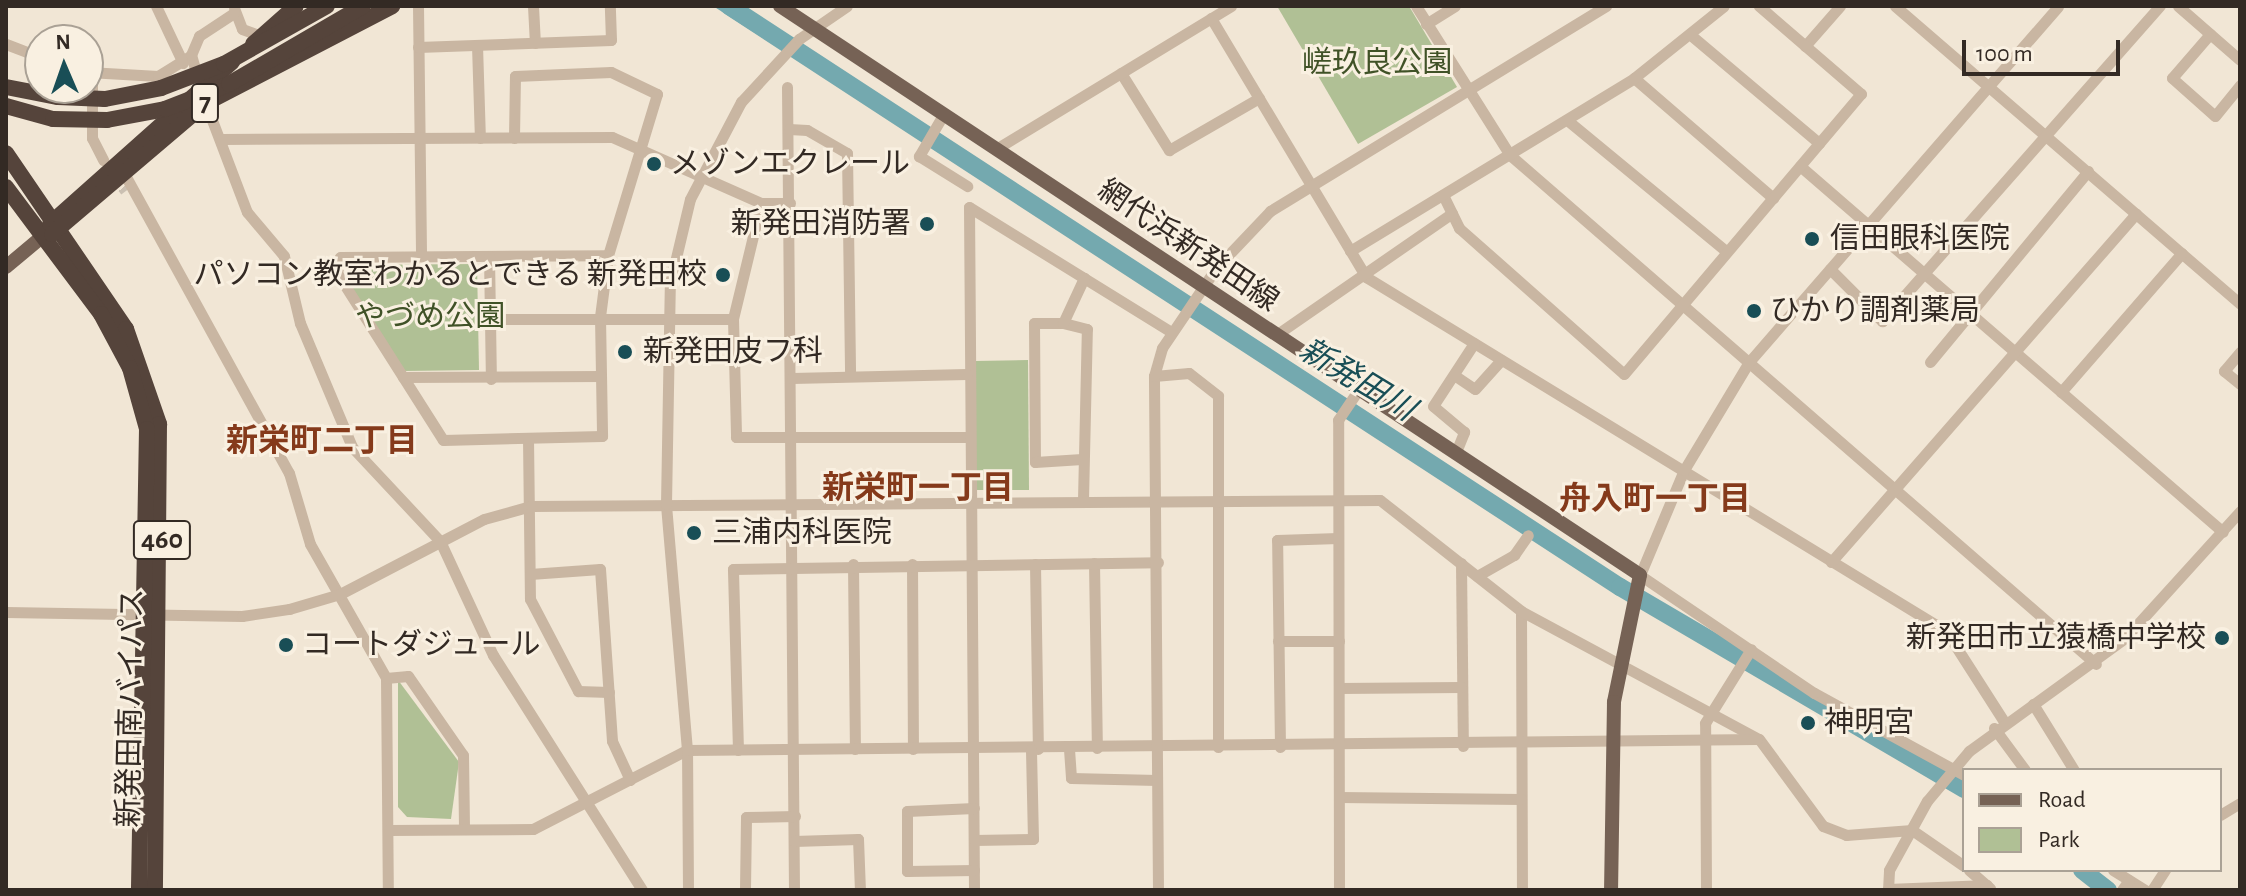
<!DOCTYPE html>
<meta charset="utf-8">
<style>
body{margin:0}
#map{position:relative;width:2246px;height:896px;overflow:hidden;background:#f1e6d5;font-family:"Alegreya Sans","Noto Sans JP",sans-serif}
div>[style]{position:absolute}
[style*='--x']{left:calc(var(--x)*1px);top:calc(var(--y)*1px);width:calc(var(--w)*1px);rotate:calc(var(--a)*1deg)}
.green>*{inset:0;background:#b0c095}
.water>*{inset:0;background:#74a9af}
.river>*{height:18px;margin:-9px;padding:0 9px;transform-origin:9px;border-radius:9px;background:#74a9af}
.minor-tunnel>*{height:11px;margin-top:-5.5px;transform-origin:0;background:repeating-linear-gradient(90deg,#cbc0b2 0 11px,transparent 0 16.5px)}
.minor>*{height:11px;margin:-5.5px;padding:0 5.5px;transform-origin:5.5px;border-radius:5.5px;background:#c9b6a2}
.major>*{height:14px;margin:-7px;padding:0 7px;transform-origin:7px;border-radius:7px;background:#766255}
.highway>*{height:16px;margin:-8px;padding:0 8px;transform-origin:8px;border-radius:8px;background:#55443b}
.highway-bridge>*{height:16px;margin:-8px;padding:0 8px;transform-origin:8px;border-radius:8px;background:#55443b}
.dots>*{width:22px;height:22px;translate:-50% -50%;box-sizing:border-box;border:4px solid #f9f0e1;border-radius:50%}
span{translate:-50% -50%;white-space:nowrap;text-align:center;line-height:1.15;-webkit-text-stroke:6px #f9f0e1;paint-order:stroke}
.shield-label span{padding:2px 6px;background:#f9f0e1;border:2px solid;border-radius:6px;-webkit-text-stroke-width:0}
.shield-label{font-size:28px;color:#332a24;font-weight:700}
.park-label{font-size:30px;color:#405227}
.poi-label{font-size:30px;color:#332a24}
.left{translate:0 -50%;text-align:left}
.right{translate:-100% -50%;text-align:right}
.street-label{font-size:30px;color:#332a24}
.water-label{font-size:32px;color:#194e56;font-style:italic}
.neighbourhood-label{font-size:32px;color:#853a1b;font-weight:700}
.frame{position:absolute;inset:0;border:8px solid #332a24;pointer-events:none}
.legend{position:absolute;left:1962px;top:768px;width:260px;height:104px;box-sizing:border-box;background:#f9f0e1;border:2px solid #aaa195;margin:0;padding:10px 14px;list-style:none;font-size:24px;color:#332a24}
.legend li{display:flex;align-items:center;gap:16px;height:40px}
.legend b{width:40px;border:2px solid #aaa195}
.north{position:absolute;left:24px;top:24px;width:80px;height:80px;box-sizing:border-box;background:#f9f0e1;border:2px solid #aaa195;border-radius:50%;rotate:358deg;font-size:22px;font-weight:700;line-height:32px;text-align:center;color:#332a24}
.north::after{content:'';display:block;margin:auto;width:28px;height:36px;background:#194e56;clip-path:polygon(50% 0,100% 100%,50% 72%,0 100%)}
.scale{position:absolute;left:1962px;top:40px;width:158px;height:36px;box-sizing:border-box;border:4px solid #332a24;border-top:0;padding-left:10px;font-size:24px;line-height:28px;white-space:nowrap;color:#332a24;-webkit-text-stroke:6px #f9f0e1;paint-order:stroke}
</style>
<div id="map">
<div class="green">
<div style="clip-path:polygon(1277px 6px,1409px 6px,1457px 87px,1358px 144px)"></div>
<div style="clip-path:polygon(477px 264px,479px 370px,404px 371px,347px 283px,347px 265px)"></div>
<div style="clip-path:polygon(1028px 360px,1029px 490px,976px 490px,975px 361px)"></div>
<div style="clip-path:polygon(398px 680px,459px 762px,451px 819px,407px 817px,398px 807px)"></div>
</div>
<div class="water">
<div style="clip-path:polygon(713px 6px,737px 6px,775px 31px,766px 40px)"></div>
</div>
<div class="river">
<div style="--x:729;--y:6;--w:1064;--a:33.11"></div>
<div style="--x:1620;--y:587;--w:399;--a:30.4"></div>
<div style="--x:2082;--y:870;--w:33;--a:38"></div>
</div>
<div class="minor-tunnel">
<div style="--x:113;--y:174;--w:21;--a:53"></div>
</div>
<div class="minor">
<div style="--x:156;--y:6;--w:63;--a:64.7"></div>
<div style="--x:418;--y:6;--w:250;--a:89.3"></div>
<div style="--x:533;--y:6;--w:37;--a:87"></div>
<div style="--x:1416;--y:6;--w:176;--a:57.8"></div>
<div style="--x:1510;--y:155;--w:776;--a:40.98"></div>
<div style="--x:1895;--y:6;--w:456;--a:40.8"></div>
<div style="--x:2178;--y:6;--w:82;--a:41.1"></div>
<div style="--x:234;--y:8;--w:22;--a:69"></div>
<div style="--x:242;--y:29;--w:20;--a:20"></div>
<div style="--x:1211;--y:18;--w:302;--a:59.1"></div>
<div style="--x:1366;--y:277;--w:679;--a:31.4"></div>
<div style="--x:1946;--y:631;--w:106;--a:57.4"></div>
<div style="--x:1426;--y:24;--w:34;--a:-32"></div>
<div style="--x:2210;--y:34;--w:58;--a:130.8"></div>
<div style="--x:2172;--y:78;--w:57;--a:41.5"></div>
<div style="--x:2215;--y:116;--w:40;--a:-51"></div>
<div style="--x:1693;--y:37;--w:165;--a:40.1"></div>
<div style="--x:6;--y:44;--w:36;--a:21"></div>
<div style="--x:477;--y:45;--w:93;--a:88.2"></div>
<div style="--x:1805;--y:46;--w:53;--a:-48.8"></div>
<div style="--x:418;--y:47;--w:193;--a:-2.1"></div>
<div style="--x:611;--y:40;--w:34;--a:-92"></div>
<div style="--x:88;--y:72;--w:70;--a:3.3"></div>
<div style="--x:158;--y:76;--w:39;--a:-32"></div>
<div style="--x:92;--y:73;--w:65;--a:90"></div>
<div style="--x:92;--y:138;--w:25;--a:63"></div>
<div style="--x:1121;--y:73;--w:91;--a:58.1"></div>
<div style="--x:1169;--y:150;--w:104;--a:-30"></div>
<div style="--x:1634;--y:78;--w:184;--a:40.8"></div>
<div style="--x:198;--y:79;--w:25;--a:-106"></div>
<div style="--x:191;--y:55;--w:21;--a:-67"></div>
<div style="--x:199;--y:36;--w:42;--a:-33.3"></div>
<div style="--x:787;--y:87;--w:803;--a:89.5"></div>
<div style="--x:204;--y:99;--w:121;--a:69.2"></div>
<div style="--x:247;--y:212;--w:57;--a:49.9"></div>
<div style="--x:284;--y:256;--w:69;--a:76.6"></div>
<div style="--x:300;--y:323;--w:134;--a:67.2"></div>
<div style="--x:352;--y:447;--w:129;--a:46.9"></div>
<div style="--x:440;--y:541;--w:126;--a:65.1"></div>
<div style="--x:493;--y:655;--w:278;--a:57.6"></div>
<div style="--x:943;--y:115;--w:48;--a:120.3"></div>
<div style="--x:919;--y:156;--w:57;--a:32"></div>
<div style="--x:1567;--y:120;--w:207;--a:39.5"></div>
<div style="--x:789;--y:129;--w:18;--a:3"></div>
<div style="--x:807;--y:130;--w:46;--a:29.9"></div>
<div style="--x:847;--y:153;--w:223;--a:89.2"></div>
<div style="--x:514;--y:138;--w:62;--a:-89.1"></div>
<div style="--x:515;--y:76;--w:96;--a:-2.4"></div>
<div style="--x:611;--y:72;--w:51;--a:25.6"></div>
<div style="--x:657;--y:94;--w:168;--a:106.9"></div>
<div style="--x:608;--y:255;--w:63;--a:97.4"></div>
<div style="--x:600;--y:317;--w:119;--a:89"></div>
<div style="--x:602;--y:436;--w:159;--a:178.6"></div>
<div style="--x:443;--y:440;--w:198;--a:-122.4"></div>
<div style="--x:337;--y:273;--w:16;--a:-79"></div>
<div style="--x:340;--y:257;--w:268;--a:-0.4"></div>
<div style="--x:222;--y:139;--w:390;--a:-0.3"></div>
<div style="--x:612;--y:137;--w:163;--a:23.9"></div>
<div style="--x:761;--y:203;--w:29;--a:0"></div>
<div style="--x:996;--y:149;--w:275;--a:-31.3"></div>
<div style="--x:1800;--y:166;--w:559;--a:40.87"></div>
<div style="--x:125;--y:175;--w:340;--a:61.2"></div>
<div style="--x:289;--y:473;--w:74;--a:73.5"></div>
<div style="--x:310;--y:544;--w:154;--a:60.4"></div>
<div style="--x:386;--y:678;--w:212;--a:89.5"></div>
<div style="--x:1443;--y:195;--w:37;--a:64"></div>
<div style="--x:1459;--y:228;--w:220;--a:41.5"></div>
<div style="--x:1624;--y:374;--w:367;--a:-49.8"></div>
<div style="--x:1861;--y:94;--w:135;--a:-139.2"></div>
<div style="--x:761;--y:203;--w:119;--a:103.6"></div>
<div style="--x:733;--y:319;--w:118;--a:88.5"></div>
<div style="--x:736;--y:437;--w:234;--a:0"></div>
<div style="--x:969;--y:207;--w:683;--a:89.58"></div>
<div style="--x:969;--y:207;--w:238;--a:31.7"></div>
<div style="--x:1350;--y:251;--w:333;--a:-31.3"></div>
<div style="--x:1634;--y:78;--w:115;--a:-38.7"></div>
<div style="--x:489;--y:256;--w:123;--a:89.1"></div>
<div style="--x:1830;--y:269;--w:74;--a:45"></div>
<div style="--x:1882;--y:321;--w:420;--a:-48.6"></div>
<div style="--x:489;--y:319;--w:244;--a:0"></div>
<div style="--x:1063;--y:323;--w:29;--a:180"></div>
<div style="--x:1034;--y:323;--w:139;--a:89.6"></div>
<div style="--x:1035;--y:462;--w:47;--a:-3.7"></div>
<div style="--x:1276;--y:335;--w:214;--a:-34.7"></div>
<div style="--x:2240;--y:352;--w:25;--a:130"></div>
<div style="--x:2224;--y:371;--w:21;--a:39"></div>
<div style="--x:1930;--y:362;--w:248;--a:-50.4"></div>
<div style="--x:1454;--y:375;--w:25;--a:34"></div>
<div style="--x:1475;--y:389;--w:39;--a:-48"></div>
<div style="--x:1154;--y:376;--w:35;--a:-5"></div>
<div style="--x:1189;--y:373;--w:37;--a:38"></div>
<div style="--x:1218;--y:396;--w:351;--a:90"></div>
<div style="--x:403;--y:377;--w:198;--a:-0.3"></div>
<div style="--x:792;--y:378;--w:175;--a:-1.3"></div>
<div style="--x:2061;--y:392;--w:184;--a:-49"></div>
<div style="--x:528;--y:438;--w:161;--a:89.3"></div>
<div style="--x:530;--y:599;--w:104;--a:62.4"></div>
<div style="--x:578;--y:691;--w:31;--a:2"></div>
<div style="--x:1456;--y:452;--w:22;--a:-68"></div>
<div style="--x:1464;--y:432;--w:40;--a:-140"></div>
<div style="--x:1433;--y:406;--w:75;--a:-56.9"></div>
<div style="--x:1083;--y:500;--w:171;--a:-88.7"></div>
<div style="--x:1087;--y:329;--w:25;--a:-166"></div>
<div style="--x:1063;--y:323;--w:50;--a:-65"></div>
<div style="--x:1831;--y:562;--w:463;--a:-48.8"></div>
<div style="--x:1094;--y:563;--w:185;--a:89.1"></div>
<div style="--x:1461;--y:563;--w:183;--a:89.4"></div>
<div style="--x:853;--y:564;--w:185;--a:89.4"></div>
<div style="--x:912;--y:564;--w:185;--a:89.7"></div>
<div style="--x:1035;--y:564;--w:185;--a:89.1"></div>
<div style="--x:530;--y:574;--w:70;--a:-4.1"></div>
<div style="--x:600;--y:569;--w:172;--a:86"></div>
<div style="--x:612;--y:741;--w:43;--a:65.2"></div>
<div style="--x:1477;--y:576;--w:43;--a:-29.6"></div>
<div style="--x:1514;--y:555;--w:24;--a:-55"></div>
<div style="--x:1521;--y:611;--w:279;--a:89.8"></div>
<div style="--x:6;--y:612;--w:236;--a:1"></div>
<div style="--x:242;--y:616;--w:48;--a:-8.5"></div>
<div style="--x:289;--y:609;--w:53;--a:-16.4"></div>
<div style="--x:340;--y:594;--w:162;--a:-27.5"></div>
<div style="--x:484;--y:519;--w:49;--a:-15.5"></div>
<div style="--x:531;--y:506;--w:849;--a:-0.4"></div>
<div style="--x:1380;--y:500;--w:179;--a:38.2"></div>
<div style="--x:1521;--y:611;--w:270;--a:28.3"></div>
<div style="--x:1759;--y:739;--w:108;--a:53.7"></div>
<div style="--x:1823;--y:826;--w:25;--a:21"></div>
<div style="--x:1846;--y:835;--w:66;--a:-4.3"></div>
<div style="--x:1912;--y:830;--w:63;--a:34.7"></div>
<div style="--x:1278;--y:641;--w:61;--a:0"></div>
<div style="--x:386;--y:678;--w:22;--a:-5"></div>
<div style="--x:408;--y:676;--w:96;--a:55.2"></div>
<div style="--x:463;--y:755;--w:74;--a:89.2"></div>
<div style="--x:1339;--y:688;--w:122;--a:-0.5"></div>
<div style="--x:2033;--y:704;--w:78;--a:58.2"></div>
<div style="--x:1994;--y:728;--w:52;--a:53.6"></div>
<div style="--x:1280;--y:747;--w:207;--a:-90.8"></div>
<div style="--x:1277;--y:540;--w:61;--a:-1.9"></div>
<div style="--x:1069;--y:749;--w:29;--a:86"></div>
<div style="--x:1071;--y:778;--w:86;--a:1.3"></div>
<div style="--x:738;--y:750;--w:181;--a:-91.6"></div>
<div style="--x:733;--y:569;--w:425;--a:-0.9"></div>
<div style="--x:1964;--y:775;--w:171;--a:-151.3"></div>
<div style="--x:1814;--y:693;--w:210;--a:-145.9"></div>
<div style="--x:1640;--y:575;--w:114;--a:-67.3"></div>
<div style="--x:1684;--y:470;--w:126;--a:-59"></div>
<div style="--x:1749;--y:362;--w:471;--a:-49"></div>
<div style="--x:1339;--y:797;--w:182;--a:0.6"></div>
<div style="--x:2220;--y:815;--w:23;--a:-31"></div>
<div style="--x:389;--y:830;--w:144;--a:-0.4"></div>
<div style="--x:533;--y:829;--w:173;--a:-27.2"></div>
<div style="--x:687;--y:750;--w:1070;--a:-0.59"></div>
<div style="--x:974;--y:840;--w:59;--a:-1"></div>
<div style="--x:1033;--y:839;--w:90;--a:-91.3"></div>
<div style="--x:794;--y:841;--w:64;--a:-1.8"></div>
<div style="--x:858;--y:839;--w:51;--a:87.8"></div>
<div style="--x:974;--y:870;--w:67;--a:179.1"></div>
<div style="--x:907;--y:871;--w:60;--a:-90"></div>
<div style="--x:907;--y:811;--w:67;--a:-2.6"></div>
<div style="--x:1969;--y:870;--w:28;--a:41"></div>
<div style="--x:2113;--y:870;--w:38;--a:32"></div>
<div style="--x:1888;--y:889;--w:99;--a:-2.3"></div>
<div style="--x:688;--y:890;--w:140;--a:-90.4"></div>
<div style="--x:687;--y:750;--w:247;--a:-94.9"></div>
<div style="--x:666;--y:504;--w:221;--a:-89"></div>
<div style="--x:670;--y:283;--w:86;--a:-76.6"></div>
<div style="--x:690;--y:199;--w:110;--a:-62.3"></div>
<div style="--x:741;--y:102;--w:86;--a:-47.4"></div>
<div style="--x:799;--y:39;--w:58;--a:-34.5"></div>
<div style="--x:745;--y:890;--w:73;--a:-89.2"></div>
<div style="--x:746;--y:817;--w:49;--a:-1.2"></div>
<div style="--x:1158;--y:890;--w:514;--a:-90.45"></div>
<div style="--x:1154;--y:376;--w:29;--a:-74"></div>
<div style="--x:1162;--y:348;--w:97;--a:-56"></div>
<div style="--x:1216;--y:268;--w:79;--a:-46.5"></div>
<div style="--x:1270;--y:211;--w:394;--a:-31.4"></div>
<div style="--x:1339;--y:890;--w:470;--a:-90.1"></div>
<div style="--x:1338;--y:420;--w:37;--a:-56"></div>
<div style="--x:1706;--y:890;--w:167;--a:-90.3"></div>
<div style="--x:1705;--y:723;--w:87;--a:-58.1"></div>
<div style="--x:1888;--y:890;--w:20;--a:-87"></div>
<div style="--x:1889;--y:870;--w:79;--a:-61.2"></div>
<div style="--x:1927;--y:801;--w:65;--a:-50"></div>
<div style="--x:1969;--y:751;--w:193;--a:-35.9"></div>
<div style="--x:2125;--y:638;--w:171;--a:-47.8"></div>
<div style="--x:2122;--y:890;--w:12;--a:-55"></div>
<div style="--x:2152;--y:890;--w:24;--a:-57"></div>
</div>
<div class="major">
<div style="--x:780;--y:6;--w:1031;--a:33.49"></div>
<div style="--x:1640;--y:575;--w:130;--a:101.6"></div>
<div style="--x:1614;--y:702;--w:188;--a:90.9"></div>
<div style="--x:6;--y:267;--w:48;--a:-40"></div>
</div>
<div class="highway">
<div style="--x:253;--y:44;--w:57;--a:-41.5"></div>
<div style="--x:6;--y:87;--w:53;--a:10.9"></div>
<div style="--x:6;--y:106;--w:49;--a:15.5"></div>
<div style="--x:6;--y:153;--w:213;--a:55.7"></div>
<div style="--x:126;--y:329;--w:101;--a:70.8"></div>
<div style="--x:159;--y:424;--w:466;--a:90.5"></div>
<div style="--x:6;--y:187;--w:159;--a:53.2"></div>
<div style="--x:101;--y:314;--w:61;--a:61.8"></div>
<div style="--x:130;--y:368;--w:63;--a:74.4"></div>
<div style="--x:147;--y:429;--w:461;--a:91"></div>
<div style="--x:50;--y:224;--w:244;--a:-41.7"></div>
<div style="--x:52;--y:234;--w:202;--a:-40.4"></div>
<div style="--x:206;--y:103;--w:210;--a:-27.5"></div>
</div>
<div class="highway-bridge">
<div style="--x:58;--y:97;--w:47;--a:2.4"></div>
<div style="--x:105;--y:99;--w:57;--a:-11.1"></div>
<div style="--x:161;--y:88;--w:67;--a:-20.9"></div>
<div style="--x:224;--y:64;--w:118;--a:-29.4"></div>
<div style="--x:53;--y:119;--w:54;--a:1.1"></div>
<div style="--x:107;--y:120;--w:59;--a:-10.7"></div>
<div style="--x:165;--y:109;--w:69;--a:-21.3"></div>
<div style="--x:229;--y:84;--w:155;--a:-30.2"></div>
</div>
<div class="dots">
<div style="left:654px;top:164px;background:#194e56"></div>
<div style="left:927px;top:224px;background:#194e56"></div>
<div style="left:1812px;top:239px;background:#194e56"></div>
<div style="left:723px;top:275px;background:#194e56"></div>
<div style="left:1754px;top:311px;background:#194e56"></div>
<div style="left:625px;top:352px;background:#194e56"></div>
<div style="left:694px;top:533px;background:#194e56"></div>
<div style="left:2222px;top:638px;background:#194e56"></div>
<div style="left:286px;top:645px;background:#194e56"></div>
<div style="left:1808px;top:723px;background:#194e56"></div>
</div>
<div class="shield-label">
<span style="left:205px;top:103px">7</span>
<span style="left:162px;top:540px">460</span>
</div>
<div class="park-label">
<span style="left:1377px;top:63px">嵯玖良公園</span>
<span style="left:430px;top:317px">やづめ公園</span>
</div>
<div class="poi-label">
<span class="left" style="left:670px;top:164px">メゾンエクレール</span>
<span class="right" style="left:911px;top:224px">新発田消防署</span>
<span class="left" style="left:1830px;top:239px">信田眼科医院</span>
<span class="right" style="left:707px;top:275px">パソコン教室わかるとできる 新発田校</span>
<span class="left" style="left:1770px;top:311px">ひかり調剤薬局</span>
<span class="left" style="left:643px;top:352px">新発田皮フ科</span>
<span class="left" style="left:712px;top:533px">三浦内科医院</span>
<span class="right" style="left:2206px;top:638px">新発田市立猿橋中学校</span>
<span class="left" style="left:302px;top:645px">コートダジュール</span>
<span class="left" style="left:1824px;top:723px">神明宮</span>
</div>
<div class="street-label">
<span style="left:1188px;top:246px;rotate:34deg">網代浜新発田線</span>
<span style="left:131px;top:708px;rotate:-89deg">新発田南バイパス</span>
</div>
<div class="water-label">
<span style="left:1357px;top:380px;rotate:31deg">新発田川</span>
</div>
<div class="neighbourhood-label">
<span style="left:322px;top:441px">新栄町二丁目</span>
<span style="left:918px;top:488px">新栄町一丁目</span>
<span style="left:1655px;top:499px">舟入町一丁目</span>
</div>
<div class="frame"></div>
<ul class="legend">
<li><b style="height:10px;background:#766255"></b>Road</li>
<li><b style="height:22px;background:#b0c095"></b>Park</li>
</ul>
<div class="north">N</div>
<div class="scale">100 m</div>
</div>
